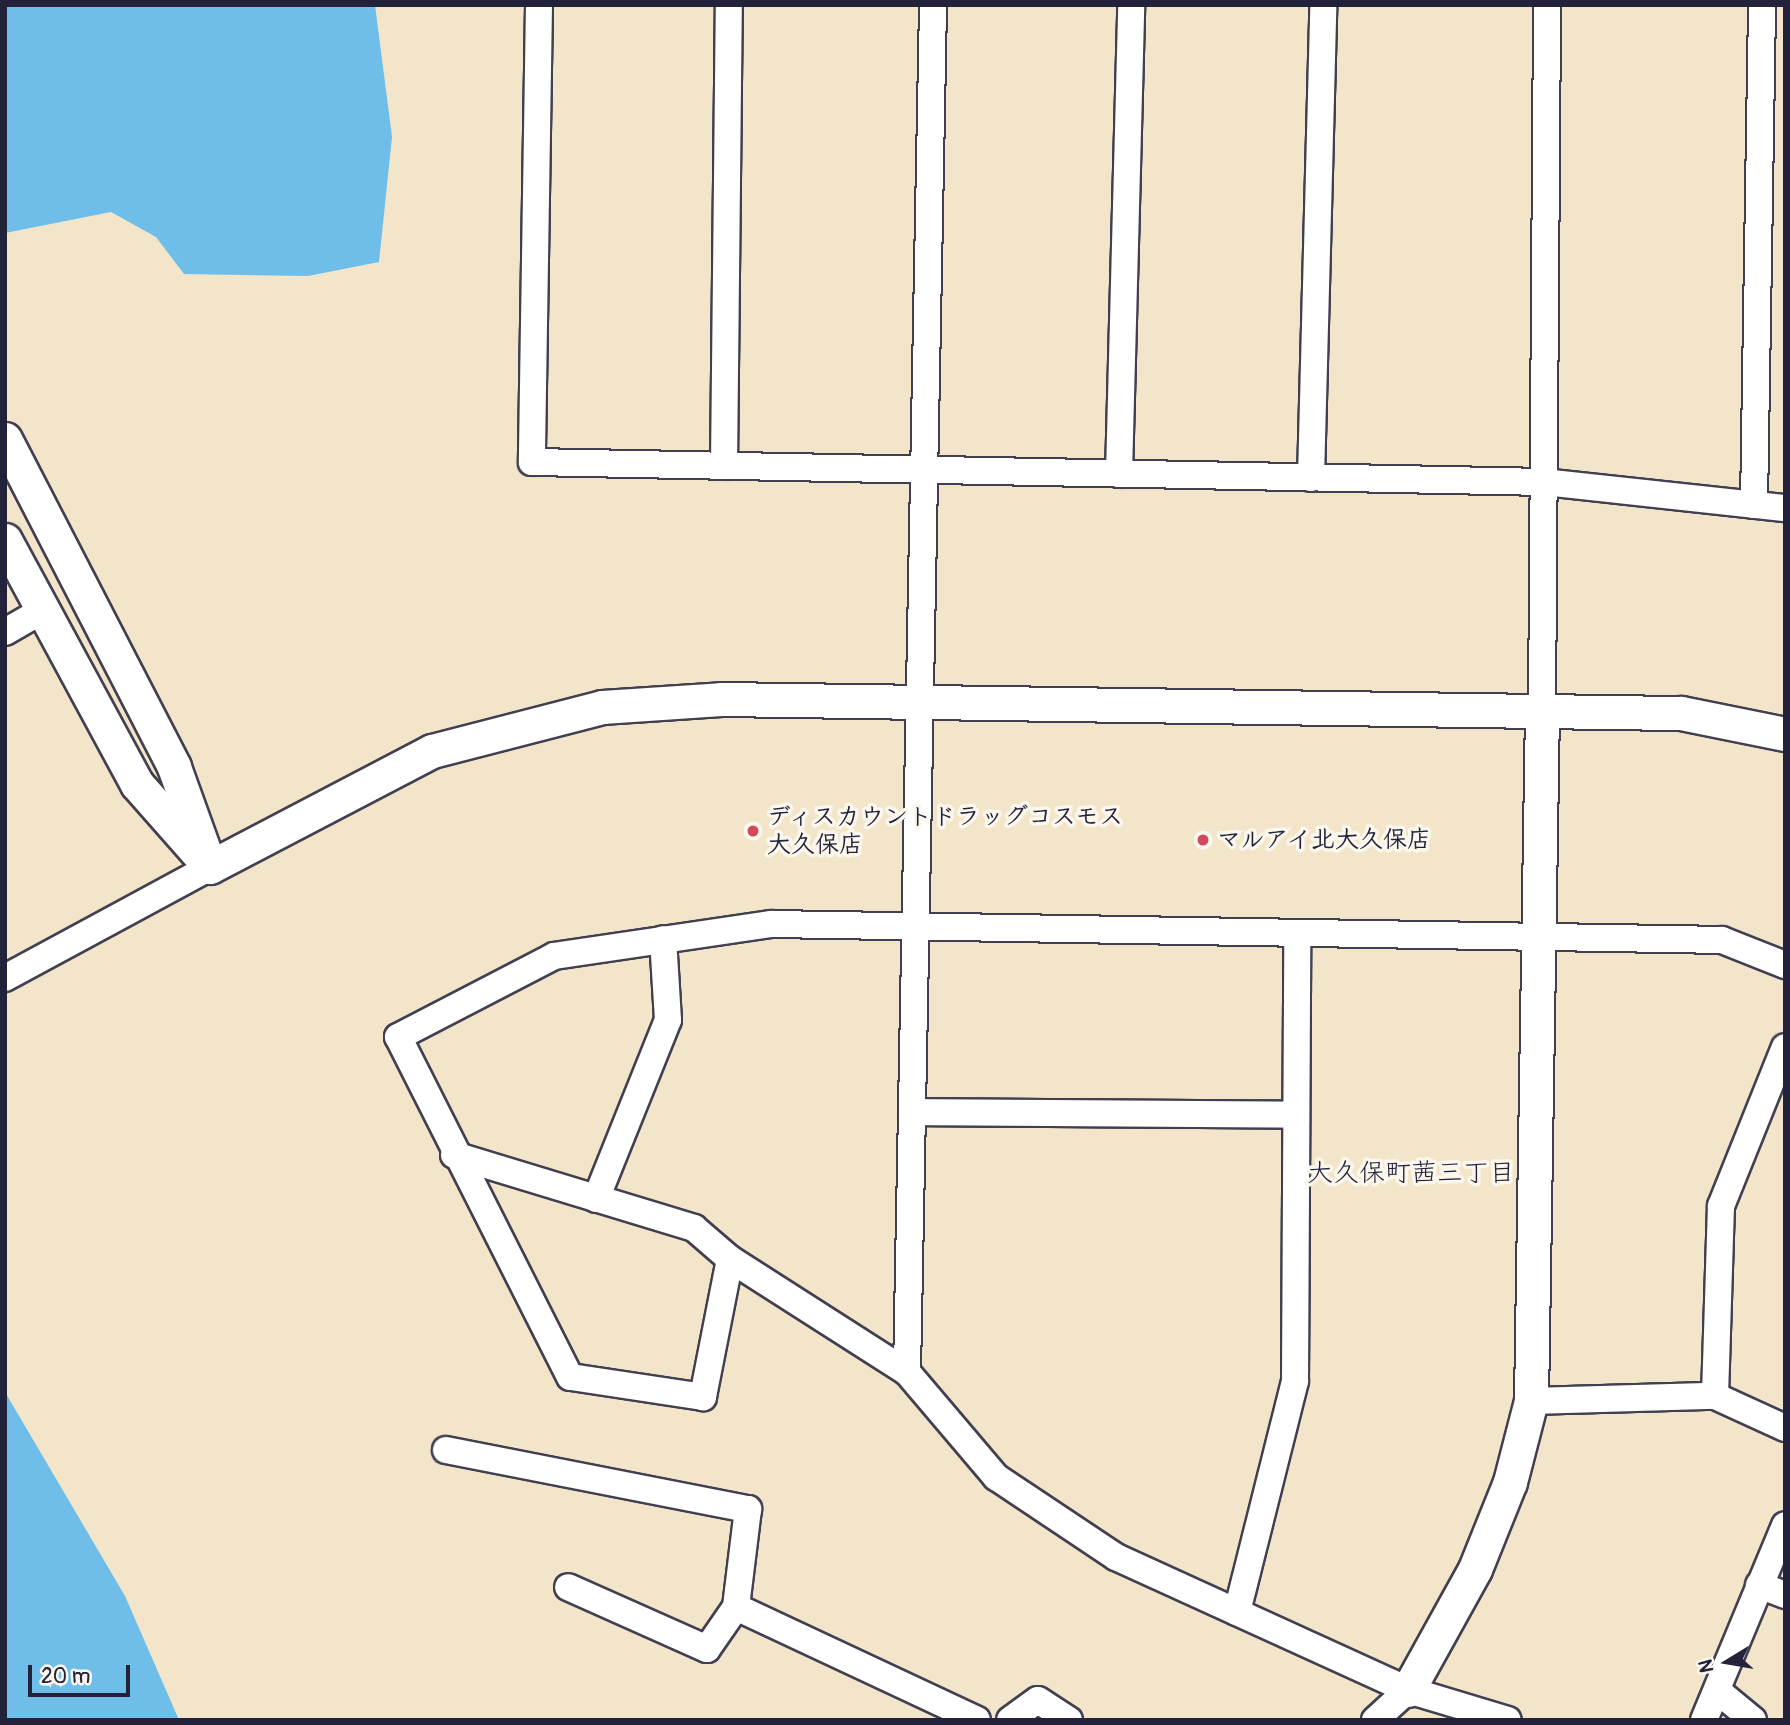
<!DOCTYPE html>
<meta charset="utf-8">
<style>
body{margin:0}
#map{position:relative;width:1790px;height:1725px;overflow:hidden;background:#f2e5ca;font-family:Pangolin,"Klee One",sans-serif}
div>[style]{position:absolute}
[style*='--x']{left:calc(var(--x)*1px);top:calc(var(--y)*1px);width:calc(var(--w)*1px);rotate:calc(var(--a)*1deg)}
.water>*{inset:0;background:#6ebee9}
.roads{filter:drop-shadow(2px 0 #413f50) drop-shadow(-2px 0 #413f50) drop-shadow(0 2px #413f50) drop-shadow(0 -2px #413f50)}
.minor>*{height:26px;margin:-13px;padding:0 13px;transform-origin:13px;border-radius:13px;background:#fff}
.tertiary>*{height:33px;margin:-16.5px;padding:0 16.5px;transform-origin:16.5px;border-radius:16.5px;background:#fff}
.dots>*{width:19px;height:19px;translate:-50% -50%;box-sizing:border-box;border:4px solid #fbf7ec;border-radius:50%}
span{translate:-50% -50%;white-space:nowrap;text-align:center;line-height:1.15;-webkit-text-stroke:7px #fbf7ec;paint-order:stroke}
.poi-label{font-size:24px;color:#22223b;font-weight:700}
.left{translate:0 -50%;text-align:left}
.neighbourhood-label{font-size:26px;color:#22223b}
.frame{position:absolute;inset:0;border:7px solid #22223b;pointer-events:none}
.north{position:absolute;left:1692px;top:1627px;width:70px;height:70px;-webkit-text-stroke:5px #fbf7ec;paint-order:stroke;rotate:259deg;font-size:19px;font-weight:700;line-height:28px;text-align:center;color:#22223b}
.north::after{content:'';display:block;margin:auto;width:24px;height:32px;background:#22223b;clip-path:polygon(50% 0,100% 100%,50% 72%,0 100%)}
.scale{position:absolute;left:28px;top:1665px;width:102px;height:32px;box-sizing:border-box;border:4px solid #22223b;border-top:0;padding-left:9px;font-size:21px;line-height:24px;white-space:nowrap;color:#22223b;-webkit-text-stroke:5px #fbf7ec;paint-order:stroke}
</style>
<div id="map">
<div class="water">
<div style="clip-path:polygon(5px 5px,375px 5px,392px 137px,379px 262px,308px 276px,184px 274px,156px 237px,111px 212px,5px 233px)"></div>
<div style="clip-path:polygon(5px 1392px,125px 1596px,179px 1720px,5px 1720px)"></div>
</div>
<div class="roads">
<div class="minor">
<div style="--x:539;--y:5;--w:457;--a:90.9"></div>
<div style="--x:532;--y:462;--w:1012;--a:1.13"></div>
<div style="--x:1544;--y:482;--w:242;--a:6.2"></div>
<div style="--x:724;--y:466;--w:461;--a:-89.4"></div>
<div style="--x:1119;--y:474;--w:469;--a:-88.5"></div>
<div style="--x:1311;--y:478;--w:473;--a:-88.5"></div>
<div style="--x:1754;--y:505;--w:500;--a:-89.08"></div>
<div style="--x:5;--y:632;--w:44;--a:-30.1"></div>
<div style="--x:1542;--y:711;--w:706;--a:-89.59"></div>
<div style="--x:5;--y:978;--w:233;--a:-28.4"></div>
<div style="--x:912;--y:1112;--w:384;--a:0.4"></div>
<div style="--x:454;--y:1155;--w:251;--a:16.9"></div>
<div style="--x:694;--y:1228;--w:48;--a:40.7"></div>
<div style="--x:730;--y:1259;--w:210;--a:32.6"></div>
<div style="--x:907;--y:1372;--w:138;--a:49.7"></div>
<div style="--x:996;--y:1477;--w:144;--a:33.7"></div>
<div style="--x:1116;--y:1557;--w:321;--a:24.5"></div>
<div style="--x:1408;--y:1690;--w:104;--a:16.7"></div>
<div style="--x:596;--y:1199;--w:193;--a:-68.1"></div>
<div style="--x:668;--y:1020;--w:81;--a:-93.5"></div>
<div style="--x:730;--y:1259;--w:141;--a:101.1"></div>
<div style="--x:703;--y:1397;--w:134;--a:-171.4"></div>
<div style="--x:570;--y:1377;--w:381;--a:-116.8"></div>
<div style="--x:398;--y:1037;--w:176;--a:-27.4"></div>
<div style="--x:554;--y:956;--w:219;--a:-8.4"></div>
<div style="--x:771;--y:924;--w:951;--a:0.96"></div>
<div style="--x:1722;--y:940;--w:68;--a:21.6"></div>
<div style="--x:907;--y:1372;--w:1367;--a:-88.91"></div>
<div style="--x:1715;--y:1396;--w:190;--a:-88.2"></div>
<div style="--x:1721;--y:1206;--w:171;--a:-68.1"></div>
<div style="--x:1531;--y:1401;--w:184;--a:-1.6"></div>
<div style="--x:1715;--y:1396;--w:77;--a:24.6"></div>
<div style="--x:446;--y:1450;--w:308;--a:11.1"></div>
<div style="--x:748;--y:1509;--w:99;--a:97"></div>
<div style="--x:736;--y:1607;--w:51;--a:124.6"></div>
<div style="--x:707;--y:1649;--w:152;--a:-156"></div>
<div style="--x:1759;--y:1585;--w:28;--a:21"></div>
<div style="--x:736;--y:1607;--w:266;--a:25.1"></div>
<div style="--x:1237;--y:1612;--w:238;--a:-75.9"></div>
<div style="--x:1295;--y:1381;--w:446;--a:-89.7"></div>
<div style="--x:1719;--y:1692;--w:44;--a:39.5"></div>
<div style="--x:1010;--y:1720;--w:34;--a:-36"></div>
<div style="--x:1038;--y:1700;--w:37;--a:33"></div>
<div style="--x:1375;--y:1720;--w:45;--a:-42.3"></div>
<div style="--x:1704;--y:1720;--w:211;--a:-67.4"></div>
</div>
<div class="tertiary">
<div style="--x:5;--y:439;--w:369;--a:62.7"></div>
<div style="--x:174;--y:767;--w:106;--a:70.2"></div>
<div style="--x:5;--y:540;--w:277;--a:61.6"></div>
<div style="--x:137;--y:784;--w:91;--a:48.6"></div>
<div style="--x:210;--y:867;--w:250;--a:-27.6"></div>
<div style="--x:432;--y:751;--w:176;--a:-14.5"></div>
<div style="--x:602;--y:707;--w:119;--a:-3.8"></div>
<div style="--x:721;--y:699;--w:960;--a:0.84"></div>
<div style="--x:1681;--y:713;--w:106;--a:11.4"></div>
<div style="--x:1408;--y:1690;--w:138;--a:-61"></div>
<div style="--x:1475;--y:1569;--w:94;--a:-68.1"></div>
<div style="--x:1510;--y:1482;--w:84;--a:-75.5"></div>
<div style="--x:1531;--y:1401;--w:690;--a:-89.09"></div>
</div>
</div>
<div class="dots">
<div style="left:753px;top:831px;background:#d1495b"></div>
<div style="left:1203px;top:840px;background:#d1495b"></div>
</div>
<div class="poi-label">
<span class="left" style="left:767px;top:831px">ディスカウントドラッグコスモス<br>大久保店</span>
<span class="left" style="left:1217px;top:840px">マルアイ北大久保店</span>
</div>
<div class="neighbourhood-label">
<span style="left:1411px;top:1174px">大久保町茜三丁目</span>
</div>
<div class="frame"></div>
<div class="north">N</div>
<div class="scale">20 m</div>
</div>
